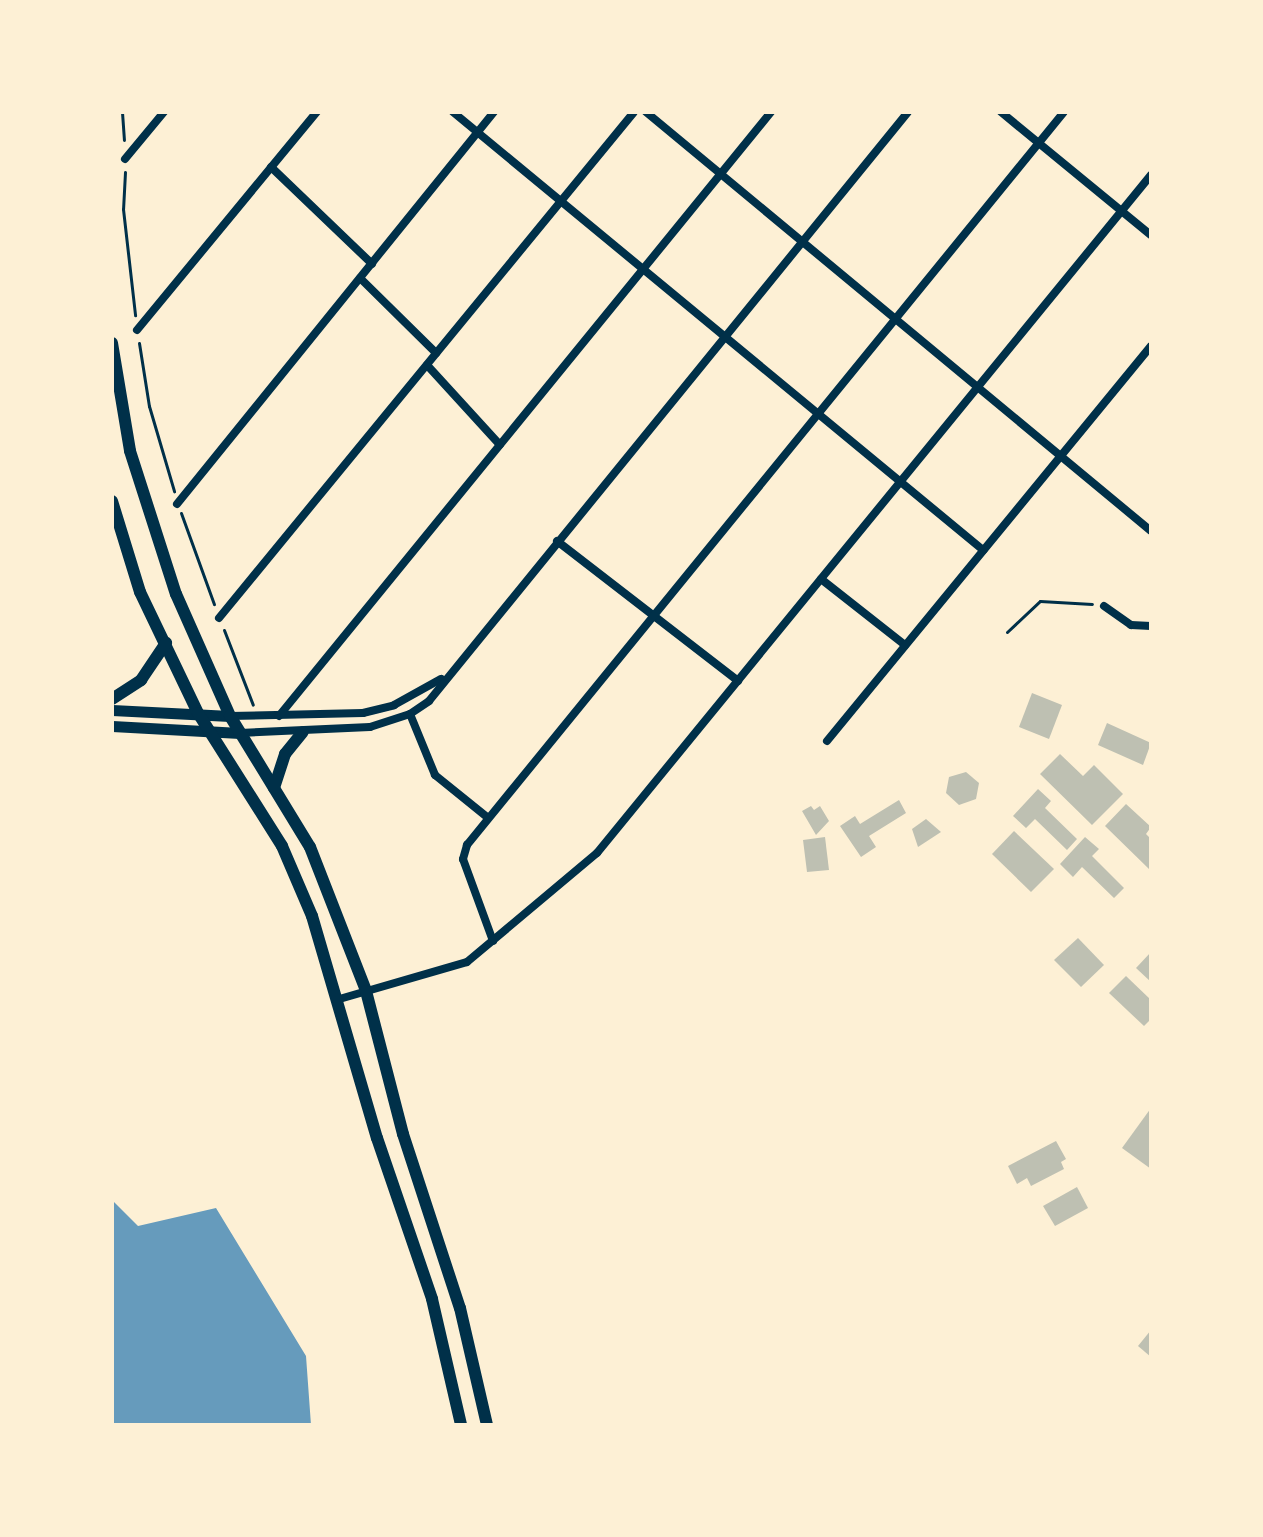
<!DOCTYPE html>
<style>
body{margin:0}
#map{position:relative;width:1263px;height:1537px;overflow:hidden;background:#fdf0d5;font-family:Poppins,sans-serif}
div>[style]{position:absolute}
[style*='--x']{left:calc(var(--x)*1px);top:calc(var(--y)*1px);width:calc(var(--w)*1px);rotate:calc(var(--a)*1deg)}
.water>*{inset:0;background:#669bbc}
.building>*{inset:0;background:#bec0b2}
.path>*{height:3px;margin:-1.5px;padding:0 1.5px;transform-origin:1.5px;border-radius:1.5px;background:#003049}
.minor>*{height:8px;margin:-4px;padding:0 4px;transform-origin:4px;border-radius:4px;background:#003049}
.tertiary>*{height:11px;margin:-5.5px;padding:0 5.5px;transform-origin:5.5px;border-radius:5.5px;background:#003049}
.secondary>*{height:12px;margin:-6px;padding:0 6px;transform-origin:6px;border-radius:6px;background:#003049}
span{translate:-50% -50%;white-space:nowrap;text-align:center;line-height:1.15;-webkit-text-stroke:6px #fdf0d5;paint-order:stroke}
.frame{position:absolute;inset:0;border:114px solid #fdf0d5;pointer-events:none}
</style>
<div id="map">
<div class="water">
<div style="clip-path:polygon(112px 1200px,138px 1226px,216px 1208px,306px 1356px,311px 1425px,112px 1425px)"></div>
</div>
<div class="building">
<div style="clip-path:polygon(1032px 693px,1062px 705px,1049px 739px,1019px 727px)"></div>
<div style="clip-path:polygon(1107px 723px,1151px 743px,1143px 765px,1098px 745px)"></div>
<div style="clip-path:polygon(1060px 754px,1083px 776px,1094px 765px,1123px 794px,1092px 825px,1040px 774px)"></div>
<div style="clip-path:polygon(966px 772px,979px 783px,976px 799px,959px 805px,946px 793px,949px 777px)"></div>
<div style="clip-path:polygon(1038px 789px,1051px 801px,1045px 808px,1077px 839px,1067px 850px,1035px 819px,1026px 828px,1013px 816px)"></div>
<div style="clip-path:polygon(899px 800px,906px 813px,869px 836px,876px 847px,861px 857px,840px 826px,855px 816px,860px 824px)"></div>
<div style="clip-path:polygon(1126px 804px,1151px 827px,1146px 834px,1151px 839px,1149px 869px,1105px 826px)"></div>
<div style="clip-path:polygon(811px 806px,814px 810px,820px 806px,829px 821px,816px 835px,802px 811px)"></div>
<div style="clip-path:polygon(926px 819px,941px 832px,918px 847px,912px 829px)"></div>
<div style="clip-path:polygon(1014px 831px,1054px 869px,1031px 892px,992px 854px)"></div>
<div style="clip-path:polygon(825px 837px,829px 870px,807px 872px,803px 840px)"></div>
<div style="clip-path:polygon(1085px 837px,1099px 849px,1092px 856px,1124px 888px,1114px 898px,1082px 867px,1073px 877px,1060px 864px)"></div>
<div style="clip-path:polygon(1078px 938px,1104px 965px,1081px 987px,1054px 960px)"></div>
<div style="clip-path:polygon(1151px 952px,1151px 982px,1136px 968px)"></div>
<div style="clip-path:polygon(1126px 976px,1151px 1000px,1151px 1019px,1144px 1026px,1109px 993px)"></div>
<div style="clip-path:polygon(1151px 1108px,1151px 1169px,1122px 1148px)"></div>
<div style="clip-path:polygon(1056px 1141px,1066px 1159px,1061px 1162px,1064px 1169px,1031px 1186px,1027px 1178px,1017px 1184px,1008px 1166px)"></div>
<div style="clip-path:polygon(1077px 1187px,1088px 1208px,1055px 1226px,1043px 1206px)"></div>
<div style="clip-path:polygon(1151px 1330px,1151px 1357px,1138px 1346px)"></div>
</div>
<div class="path">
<div style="--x:122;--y:112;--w:28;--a:86"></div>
<div style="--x:125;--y:172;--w:37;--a:93"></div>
<div style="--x:123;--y:209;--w:107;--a:83.5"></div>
<div style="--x:139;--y:343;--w:64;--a:81"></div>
<div style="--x:149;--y:406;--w:89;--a:73.6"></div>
<div style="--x:181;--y:513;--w:97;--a:70.1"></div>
<div style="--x:224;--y:630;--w:80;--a:68.9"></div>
<div style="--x:1007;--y:632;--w:45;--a:-43.2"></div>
<div style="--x:1040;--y:601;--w:52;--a:3.3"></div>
</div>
<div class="minor">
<div style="--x:453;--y:112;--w:688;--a:39.57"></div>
<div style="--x:646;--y:112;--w:656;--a:39.68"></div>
<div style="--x:1001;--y:112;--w:194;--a:39.4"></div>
<div style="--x:125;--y:159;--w:61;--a:-50.3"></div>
<div style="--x:271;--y:167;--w:140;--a:43.8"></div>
<div style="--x:360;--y:278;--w:107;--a:44.6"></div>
<div style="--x:137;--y:330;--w:283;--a:-50.5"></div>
<div style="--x:427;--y:365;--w:108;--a:47.6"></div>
<div style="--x:177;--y:504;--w:504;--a:-51.04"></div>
<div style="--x:557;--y:541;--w:229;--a:37.7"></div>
<div style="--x:821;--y:579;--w:107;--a:38.2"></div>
<div style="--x:1104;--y:606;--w:33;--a:35"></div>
<div style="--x:1131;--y:625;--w:20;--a:3"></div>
<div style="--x:219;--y:618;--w:654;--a:-50.64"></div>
<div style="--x:410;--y:714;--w:66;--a:67.7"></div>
<div style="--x:435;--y:775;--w:67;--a:38.9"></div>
<div style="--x:230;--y:716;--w:133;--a:-1.3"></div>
<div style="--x:363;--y:713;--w:32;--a:-14"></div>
<div style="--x:394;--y:705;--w:54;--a:-29"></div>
<div style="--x:279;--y:716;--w:779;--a:-50.83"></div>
<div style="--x:240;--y:733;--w:130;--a:-2.6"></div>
<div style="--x:370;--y:727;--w:42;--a:-18"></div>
<div style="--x:410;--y:714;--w:23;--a:-34"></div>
<div style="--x:429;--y:701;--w:759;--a:-50.88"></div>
<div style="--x:827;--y:741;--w:511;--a:-50.64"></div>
<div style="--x:493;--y:941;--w:87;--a:-110.1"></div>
<div style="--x:463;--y:859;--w:15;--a:-74"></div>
<div style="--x:467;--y:845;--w:945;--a:-50.84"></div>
<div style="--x:336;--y:1000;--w:136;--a:-16.2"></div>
<div style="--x:467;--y:962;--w:170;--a:-40"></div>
<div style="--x:597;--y:853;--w:876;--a:-50.75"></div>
</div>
<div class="tertiary">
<div style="--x:112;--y:710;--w:118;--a:2.9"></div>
<div style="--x:112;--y:726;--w:128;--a:3.1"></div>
</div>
<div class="secondary">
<div style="--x:112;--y:343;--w:109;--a:80.5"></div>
<div style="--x:130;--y:451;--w:150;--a:72.2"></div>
<div style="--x:176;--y:594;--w:133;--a:66.1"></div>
<div style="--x:230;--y:716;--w:153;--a:58.6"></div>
<div style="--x:310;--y:847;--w:155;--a:68.7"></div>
<div style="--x:366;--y:991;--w:148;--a:75.5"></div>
<div style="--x:403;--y:1134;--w:183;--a:71.9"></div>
<div style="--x:460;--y:1308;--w:120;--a:77"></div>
<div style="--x:112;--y:501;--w:95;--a:72.9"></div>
<div style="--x:140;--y:592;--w:134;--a:64.4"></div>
<div style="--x:198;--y:713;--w:157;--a:57.7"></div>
<div style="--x:282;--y:846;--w:76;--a:66.8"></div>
<div style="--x:312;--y:916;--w:231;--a:73.7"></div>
<div style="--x:377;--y:1138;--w:170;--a:71.1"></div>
<div style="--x:432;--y:1299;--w:129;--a:77"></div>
<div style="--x:112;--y:699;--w:35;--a:-33"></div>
<div style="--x:141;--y:680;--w:45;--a:-56"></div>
<div style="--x:274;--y:788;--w:36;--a:-72"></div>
<div style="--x:285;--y:754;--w:28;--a:-51"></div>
</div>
<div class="frame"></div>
</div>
